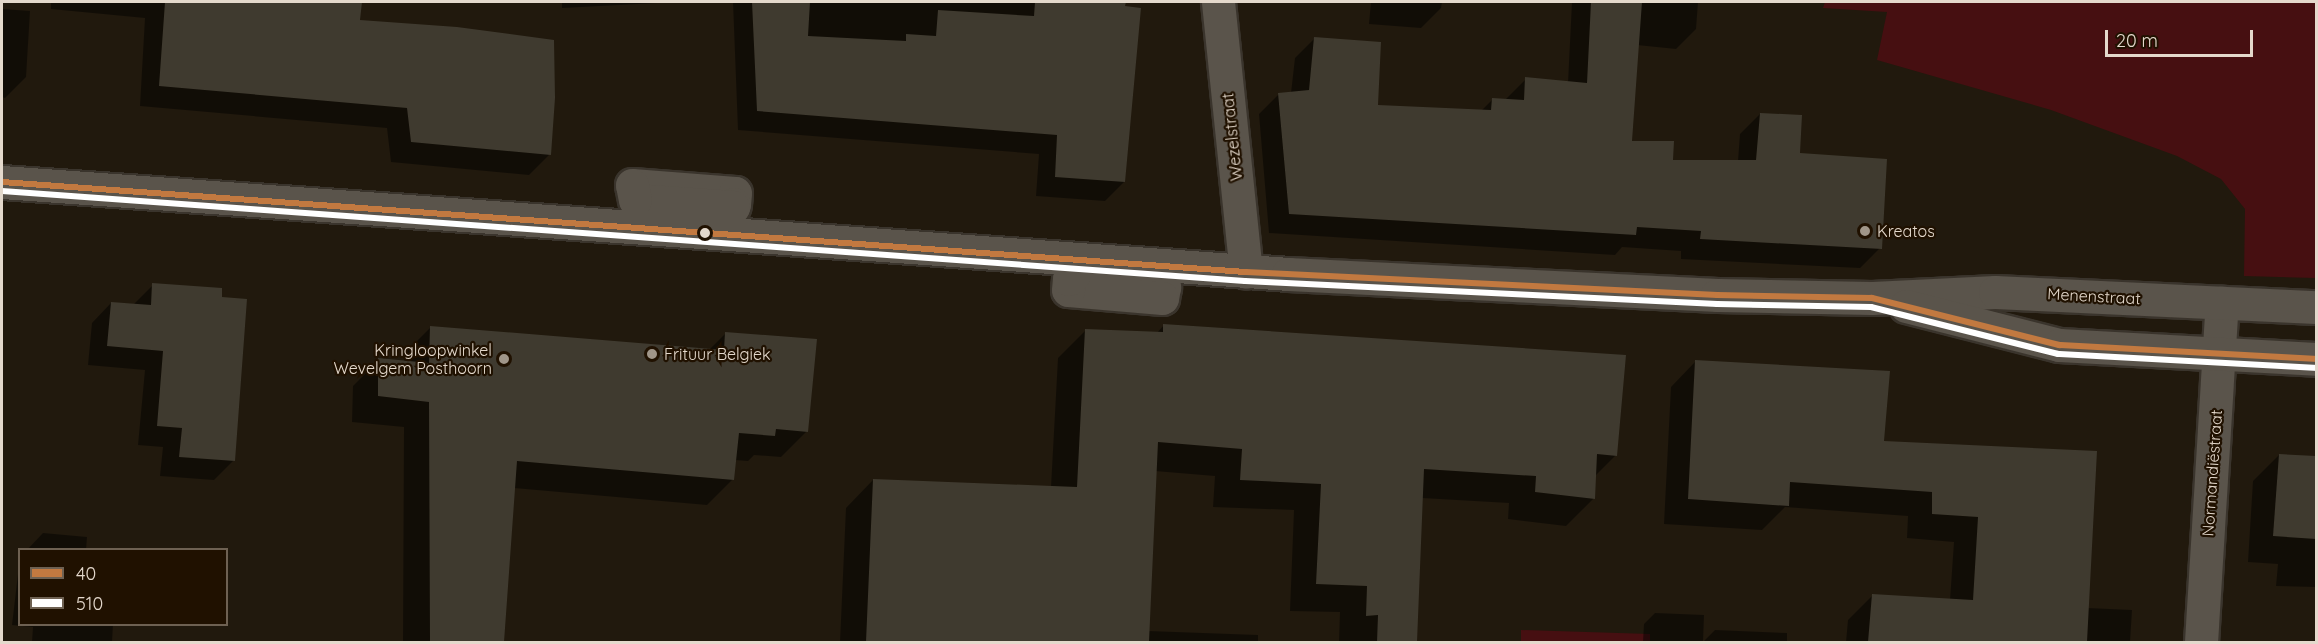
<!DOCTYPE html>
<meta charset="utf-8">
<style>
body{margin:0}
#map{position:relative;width:2318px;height:644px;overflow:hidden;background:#21190d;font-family:Quicksand,sans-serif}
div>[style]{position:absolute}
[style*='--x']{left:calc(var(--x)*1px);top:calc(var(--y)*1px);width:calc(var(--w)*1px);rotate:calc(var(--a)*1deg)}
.green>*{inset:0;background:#460f11}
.shadow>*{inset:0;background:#0007}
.building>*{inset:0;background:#3f3a2f}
.roads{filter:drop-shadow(2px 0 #3a342c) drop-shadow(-2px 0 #3a342c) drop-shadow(0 2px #3a342c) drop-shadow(0 -2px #3a342c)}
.street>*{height:33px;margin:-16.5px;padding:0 16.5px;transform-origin:16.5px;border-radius:16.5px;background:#5a544b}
.secondary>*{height:33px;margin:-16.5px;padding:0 16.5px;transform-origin:16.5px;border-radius:16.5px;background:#5a544b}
.bus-1>*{height:6px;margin:-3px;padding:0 3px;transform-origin:3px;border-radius:3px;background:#c27940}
.bus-2>*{height:6px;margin:-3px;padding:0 3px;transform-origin:3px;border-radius:3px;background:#fff}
.dots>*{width:16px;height:16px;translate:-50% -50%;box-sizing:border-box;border:3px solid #201100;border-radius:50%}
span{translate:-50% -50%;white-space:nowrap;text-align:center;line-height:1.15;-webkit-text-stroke:4.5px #201100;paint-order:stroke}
.street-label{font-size:16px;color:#e4d9cc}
.poi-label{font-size:16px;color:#e4d9cc}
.left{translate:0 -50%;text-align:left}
.right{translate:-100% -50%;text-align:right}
.frame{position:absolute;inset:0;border:3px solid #e4d9cc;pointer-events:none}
.legend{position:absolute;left:18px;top:548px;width:210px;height:78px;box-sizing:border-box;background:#201100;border:2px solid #6e6152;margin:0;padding:8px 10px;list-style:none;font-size:18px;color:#e4d9cc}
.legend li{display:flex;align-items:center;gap:12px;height:30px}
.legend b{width:30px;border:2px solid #6e6152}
.scale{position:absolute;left:2105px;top:30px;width:148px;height:27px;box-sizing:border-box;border:3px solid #e4d9cc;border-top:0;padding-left:8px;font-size:18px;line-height:21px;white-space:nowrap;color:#e4d9cc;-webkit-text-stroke:4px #201100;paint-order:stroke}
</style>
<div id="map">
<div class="green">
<div style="clip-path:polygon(1825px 2px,2316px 2px,2316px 278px,2244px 276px,2245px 209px,2221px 179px,2177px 156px,2051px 110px,1877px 60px,1887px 12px,1823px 8px)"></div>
<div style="clip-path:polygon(1521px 630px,1650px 634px,1650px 642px,1521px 642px)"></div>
</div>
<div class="shadow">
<div style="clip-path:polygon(51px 2px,360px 2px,358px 22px,549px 155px,529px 175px,391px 162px,387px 128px,140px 106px,145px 18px,51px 9px)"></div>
<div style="clip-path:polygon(562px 2px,676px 2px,562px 8px)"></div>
<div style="clip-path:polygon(733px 2px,1124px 2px,1124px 182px,1105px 201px,1036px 196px,1039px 154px,738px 130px)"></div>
<div style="clip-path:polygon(1371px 2px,1442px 2px,1441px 8px,1421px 28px,1369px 24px)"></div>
<div style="clip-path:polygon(1572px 2px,1698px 2px,1696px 29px,1676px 49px,1637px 45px,1630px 142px,1671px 161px,1738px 161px,1740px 134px,1760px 114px,1880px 248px,1860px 268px,1681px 259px,1681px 251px,1622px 247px,1615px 255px,1269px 233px,1259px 114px,1279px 94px,1291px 93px,1295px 58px,1315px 38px,1376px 106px,1481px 111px,1492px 100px,1506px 99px,1526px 79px,1568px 83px)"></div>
<div style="clip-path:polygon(2px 9px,30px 11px,26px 77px,5px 98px,2px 97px)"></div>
<div style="clip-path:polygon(153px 285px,234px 460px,214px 480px,160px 476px,163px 447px,138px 445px,145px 370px,88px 365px,92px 323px,111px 303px,134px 304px)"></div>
<div style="clip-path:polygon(1164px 325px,1616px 455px,1595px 476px,1594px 498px,1566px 526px,1508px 519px,1509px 503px,1422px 498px,1415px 642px,1339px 642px,1340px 612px,1290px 611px,1294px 510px,1213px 507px,1215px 476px,1155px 471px,1148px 631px,1258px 635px,1258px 642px,840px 642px,846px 508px,873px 480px,1051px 487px,1058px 358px,1086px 330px,1156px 334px)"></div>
<div style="clip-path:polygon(430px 328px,709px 350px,726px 333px,807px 431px,781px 457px,754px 455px,748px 461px,735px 460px,733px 479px,707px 505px,514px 488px,503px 642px,403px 642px,404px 427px,352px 422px,353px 386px,379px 360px,404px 362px,404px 354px)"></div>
<div style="clip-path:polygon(1695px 362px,1882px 442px,2095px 453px,2087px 608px,2132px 610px,2130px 642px,1846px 642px,1848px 620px,1872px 596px,1950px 600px,1954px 542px,1907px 538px,1908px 516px,1785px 507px,1762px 530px,1664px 524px,1671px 387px)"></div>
<div style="clip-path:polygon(2279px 455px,2316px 458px,2316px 587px,2276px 586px,2278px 564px,2248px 562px,2253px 481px)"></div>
<div style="clip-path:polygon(43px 533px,87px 537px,86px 550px,27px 550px)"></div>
<div style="clip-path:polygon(20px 557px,20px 624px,113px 624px,112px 642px,32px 642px,33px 627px,12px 625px)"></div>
<div style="clip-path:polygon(1655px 613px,1704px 615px,1703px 642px,1715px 630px,1787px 633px,1787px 642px,1643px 642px,1644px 624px)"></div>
</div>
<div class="building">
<div style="clip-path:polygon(165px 2px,362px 2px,360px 20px,457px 27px,554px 40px,555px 98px,551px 155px,411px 142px,407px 108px,159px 86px)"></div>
<div style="clip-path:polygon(752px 2px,810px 2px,808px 36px,906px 41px,906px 34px,936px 36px,938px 10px,1034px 16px,1035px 2px,1126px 2px,1125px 6px,1141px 8px,1125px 182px,1055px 177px,1057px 135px,757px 111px)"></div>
<div style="clip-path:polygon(1591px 2px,1642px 2px,1632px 141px,1674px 141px,1673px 160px,1756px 160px,1760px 113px,1802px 115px,1800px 153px,1887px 159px,1882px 249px,1700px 239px,1701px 231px,1637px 227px,1636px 235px,1289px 214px,1278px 93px,1309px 90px,1314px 37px,1381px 42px,1378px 105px,1491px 110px,1492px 98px,1524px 100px,1525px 77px,1587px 83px)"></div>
<div style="clip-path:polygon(152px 283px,222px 288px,222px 297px,247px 299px,235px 461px,179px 457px,182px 428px,157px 426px,163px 351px,107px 346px,111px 302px,151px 305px)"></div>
<div style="clip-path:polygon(1163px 324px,1626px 355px,1617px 456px,1597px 454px,1595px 499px,1535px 492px,1536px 476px,1424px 469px,1417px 642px,1377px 642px,1378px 615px,1366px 616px,1367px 586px,1316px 584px,1321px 484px,1240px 480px,1242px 449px,1158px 442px,1149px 642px,866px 642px,873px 479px,1077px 487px,1085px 329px,1163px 332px)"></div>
<div style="clip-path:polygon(430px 326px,724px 350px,725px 332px,817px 339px,808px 432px,776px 429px,775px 436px,739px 433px,734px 480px,517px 461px,504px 642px,430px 642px,429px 402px,378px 396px,378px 358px,429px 363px)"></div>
<div style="clip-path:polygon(1695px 360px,1890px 371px,1884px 441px,2097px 451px,2087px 642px,1868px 642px,1872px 594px,1973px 600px,1978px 517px,1932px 514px,1932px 492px,1790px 482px,1789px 506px,1688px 499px)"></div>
<div style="clip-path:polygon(2279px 454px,2316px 456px,2316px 539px,2273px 536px)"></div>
</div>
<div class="roads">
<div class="street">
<div style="--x:1218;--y:2;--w:271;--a:84.1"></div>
<div style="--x:632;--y:185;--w:103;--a:4.4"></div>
<div style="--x:735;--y:193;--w:11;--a:95"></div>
<div style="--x:734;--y:204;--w:3;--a:108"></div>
<div style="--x:733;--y:207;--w:98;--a:-175.9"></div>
<div style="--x:635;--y:200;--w:15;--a:-101"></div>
<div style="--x:1074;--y:275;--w:86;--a:5.3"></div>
<div style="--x:1160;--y:283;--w:6;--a:45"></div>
<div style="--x:1164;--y:287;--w:11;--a:100"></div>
<div style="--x:1162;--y:298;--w:94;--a:-175.1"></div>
<div style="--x:1068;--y:290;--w:11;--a:-85"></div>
<div style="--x:1069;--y:279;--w:6;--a:-39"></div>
<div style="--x:2201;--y:642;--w:340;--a:-86.5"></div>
</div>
<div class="secondary">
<div style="--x:2;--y:182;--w:1289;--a:4.09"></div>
<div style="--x:1288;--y:274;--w:430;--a:2.8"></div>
<div style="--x:1717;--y:295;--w:155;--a:1.1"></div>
<div style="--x:1872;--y:298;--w:123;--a:-2.8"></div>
<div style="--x:1995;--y:292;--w:321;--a:2.7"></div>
<div style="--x:1906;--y:306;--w:158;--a:14.3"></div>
<div style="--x:2059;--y:345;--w:257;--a:3.1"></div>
</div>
</div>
<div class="bus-1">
<div style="--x:2;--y:182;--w:1247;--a:4.14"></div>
<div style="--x:1246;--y:272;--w:472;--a:2.8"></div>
<div style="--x:1717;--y:295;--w:155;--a:1.1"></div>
<div style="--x:1872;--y:298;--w:193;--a:14.1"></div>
<div style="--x:2059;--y:345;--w:257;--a:3.1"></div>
</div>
<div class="bus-2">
<div style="--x:2;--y:191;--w:1246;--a:4.14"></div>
<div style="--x:1245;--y:281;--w:473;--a:2.8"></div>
<div style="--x:1717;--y:304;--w:154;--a:1.1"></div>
<div style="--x:1871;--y:307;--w:193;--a:14.1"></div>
<div style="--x:2058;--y:354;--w:258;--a:3.1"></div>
</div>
<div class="dots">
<div style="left:1865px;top:231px;background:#a09689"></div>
<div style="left:705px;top:233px;background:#e4d9cc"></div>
<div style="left:652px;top:354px;background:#a09689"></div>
<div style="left:504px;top:359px;background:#a09689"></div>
</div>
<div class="street-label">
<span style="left:1232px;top:137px;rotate:-96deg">Wezelstraat</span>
<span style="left:2094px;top:296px;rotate:3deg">Menenstraat</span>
<span style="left:2212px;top:473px;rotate:-86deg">Normandiëstraat</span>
</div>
<div class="poi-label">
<span class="left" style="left:1877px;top:231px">Kreatos</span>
<span class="right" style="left:492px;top:359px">Kringloopwinkel<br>Wevelgem Posthoorn</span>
<span class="left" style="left:664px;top:354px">Frituur Belgiek</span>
</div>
<div class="frame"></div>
<ul class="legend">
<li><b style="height:8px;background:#c27940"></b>40</li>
<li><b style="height:8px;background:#fff"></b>510</li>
</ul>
<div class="scale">20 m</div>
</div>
